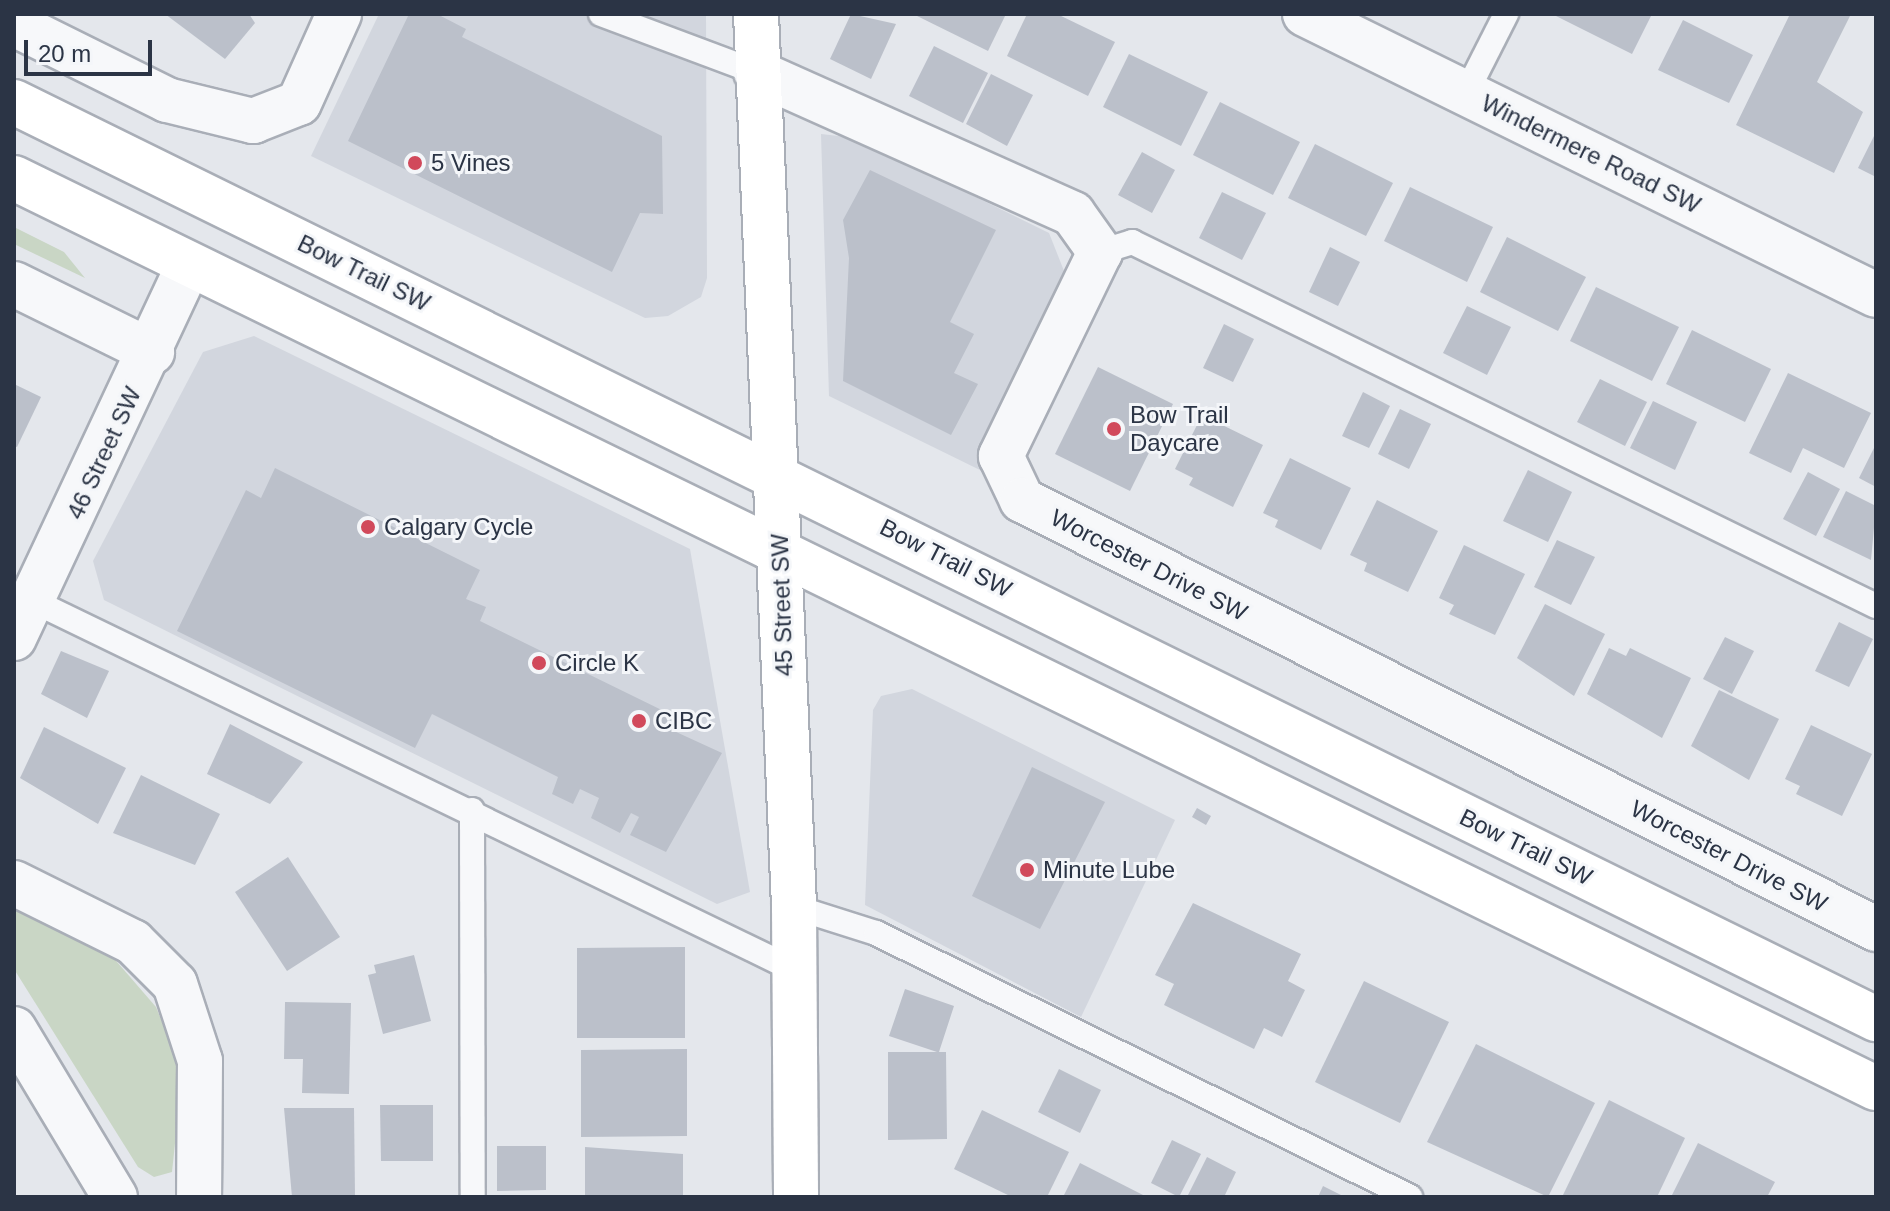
<!DOCTYPE html>
<style>
body{margin:0}
#map{position:relative;width:1890px;height:1211px;overflow:hidden;background:#e4e7ec;font-family:Helvetica,sans-serif}
div>[style]{position:absolute}
[style*='--x']{left:calc(var(--x)*1px);top:calc(var(--y)*1px);width:calc(var(--w)*1px);rotate:calc(var(--a)*1deg)}
.built>*{inset:0;background:#d2d6de}
.green>*{inset:0;background:#c9d6c5}
.building>*{inset:0;background:#bbc0ca}
.roads{filter:drop-shadow(2px 0 #a9aeb7) drop-shadow(-2px 0 #a9aeb7) drop-shadow(0 2px #a9aeb7) drop-shadow(0 -2px #a9aeb7)}
.lane>*{height:24px;margin:-12px;padding:0 12px;transform-origin:12px;border-radius:12px;background:#f7f8fa}
.street>*{height:44px;margin:-22px;padding:0 22px;transform-origin:22px;border-radius:22px;background:#f7f8fa}
.secondary>*{height:44px;margin:-22px;padding:0 22px;transform-origin:22px;border-radius:22px;background:#fff}
.dots>*{width:22px;height:22px;translate:-50% -50%;box-sizing:border-box;border:4px solid #f4f6f9;border-radius:50%}
span{translate:-50% -50%;white-space:nowrap;text-align:center;line-height:1.15;-webkit-text-stroke:6px #f4f6f9;paint-order:stroke}
.street-label{font-size:24px;color:#2b3445}
.poi-label{font-size:24px;color:#2b3445}
.left{translate:0 -50%;text-align:left}
.frame{position:absolute;inset:0;border:16px solid #2b3445;pointer-events:none}
.scale{position:absolute;left:24px;top:40px;width:128px;height:36px;box-sizing:border-box;border:4px solid #2b3445;border-top:0;padding-left:10px;font-size:24px;line-height:28px;white-space:nowrap;color:#2b3445;-webkit-text-stroke:6px #f4f6f9;paint-order:stroke}
</style>
<div id="map">
<div class="built">
<div style="clip-path:polygon(379px 14px,706px 14px,707px 278px,701px 297px,668px 316px,645px 318px,311px 156px)"></div>
<div style="clip-path:polygon(821px 134px,856px 138px,1049px 233px,1068px 281px,980px 470px,829px 396px)"></div>
<div style="clip-path:polygon(254px 336px,690px 549px,750px 892px,717px 904px,104px 600px,93px 561px,203px 352px)"></div>
<div style="clip-path:polygon(912px 689px,1175px 820px,1081px 1017px,865px 905px,873px 710px,881px 696px)"></div>
</div>
<div class="green">
<div style="clip-path:polygon(14px 227px,64px 252px,85px 278px,14px 244px)"></div>
<div style="clip-path:polygon(14px 906px,111px 955px,156px 1007px,174px 1051px,180px 1096px,172px 1172px,154px 1177px,138px 1167px,14px 969px)"></div>
</div>
<div class="building">
<div style="clip-path:polygon(165px 14px,249px 14px,255px 23px,225px 59px)"></div>
<div style="clip-path:polygon(409px 14px,437px 14px,466px 29px,462px 37px,662px 136px,663px 214px,640px 213px,612px 272px,348px 141px)"></div>
<div style="clip-path:polygon(851px 14px,896px 24px,871px 79px,830px 59px)"></div>
<div style="clip-path:polygon(913px 14px,1006px 14px,988px 51px)"></div>
<div style="clip-path:polygon(1027px 14px,1057px 14px,1115px 42px,1088px 96px,1007px 56px)"></div>
<div style="clip-path:polygon(1552px 14px,1652px 14px,1632px 54px)"></div>
<div style="clip-path:polygon(1790px 14px,1851px 14px,1817px 82px,1863px 112px,1834px 173px,1736px 125px)"></div>
<div style="clip-path:polygon(1683px 20px,1753px 55px,1729px 103px,1658px 70px)"></div>
<div style="clip-path:polygon(934px 46px,988px 73px,963px 123px,909px 96px)"></div>
<div style="clip-path:polygon(1129px 54px,1208px 92px,1181px 146px,1103px 107px)"></div>
<div style="clip-path:polygon(991px 74px,1033px 95px,1007px 146px,966px 124px)"></div>
<div style="clip-path:polygon(1220px 102px,1300px 142px,1273px 195px,1193px 155px)"></div>
<div style="clip-path:polygon(1876px 132px,1876px 177px,1858px 168px)"></div>
<div style="clip-path:polygon(1315px 144px,1393px 183px,1366px 236px,1288px 198px)"></div>
<div style="clip-path:polygon(1142px 152px,1175px 170px,1152px 213px,1118px 195px)"></div>
<div style="clip-path:polygon(870px 170px,996px 230px,950px 322px,974px 334px,954px 373px,978px 384px,951px 435px,843px 381px,849px 258px,843px 220px)"></div>
<div style="clip-path:polygon(1410px 187px,1493px 227px,1467px 282px,1384px 241px)"></div>
<div style="clip-path:polygon(1222px 192px,1266px 213px,1242px 260px,1199px 238px)"></div>
<div style="clip-path:polygon(1507px 237px,1586px 277px,1558px 331px,1480px 292px)"></div>
<div style="clip-path:polygon(1330px 247px,1360px 262px,1338px 306px,1309px 292px)"></div>
<div style="clip-path:polygon(1596px 287px,1679px 327px,1652px 381px,1570px 341px)"></div>
<div style="clip-path:polygon(1467px 306px,1511px 327px,1487px 375px,1443px 353px)"></div>
<div style="clip-path:polygon(1224px 324px,1254px 339px,1233px 382px,1203px 368px)"></div>
<div style="clip-path:polygon(1692px 330px,1771px 369px,1745px 422px,1666px 384px)"></div>
<div style="clip-path:polygon(1098px 367px,1173px 404px,1130px 491px,1055px 454px)"></div>
<div style="clip-path:polygon(1788px 373px,1871px 413px,1844px 468px,1803px 448px,1791px 473px,1749px 453px)"></div>
<div style="clip-path:polygon(1600px 379px,1647px 402px,1625px 446px,1577px 422px)"></div>
<div style="clip-path:polygon(14px 384px,41px 397px,17px 447px,14px 446px)"></div>
<div style="clip-path:polygon(1363px 392px,1390px 406px,1369px 448px,1342px 436px)"></div>
<div style="clip-path:polygon(1653px 401px,1697px 422px,1675px 470px,1630px 448px)"></div>
<div style="clip-path:polygon(1400px 409px,1431px 424px,1409px 469px,1378px 454px)"></div>
<div style="clip-path:polygon(1202px 415px,1263px 445px,1233px 507px,1189px 485px,1193px 478px,1175px 469px)"></div>
<div style="clip-path:polygon(1876px 444px,1876px 487px,1859px 478px)"></div>
<div style="clip-path:polygon(1290px 458px,1351px 488px,1321px 550px,1275px 527px,1278px 520px,1263px 513px)"></div>
<div style="clip-path:polygon(275px 468px,480px 570px,466px 599px,486px 607px,480px 621px,680px 719px,674px 731px,722px 753px,666px 852px,630px 835px,639px 817px,631px 813px,620px 833px,591px 818px,599px 798px,580px 789px,573px 804px,552px 794px,558px 777px,432px 714px,415px 748px,177px 631px,246px 490px,261px 498px)"></div>
<div style="clip-path:polygon(1528px 470px,1572px 492px,1548px 542px,1503px 521px)"></div>
<div style="clip-path:polygon(1808px 472px,1840px 489px,1816px 536px,1783px 519px)"></div>
<div style="clip-path:polygon(1846px 491px,1876px 506px,1871px 560px,1823px 537px)"></div>
<div style="clip-path:polygon(1377px 500px,1438px 531px,1408px 592px,1364px 571px,1367px 563px,1350px 555px)"></div>
<div style="clip-path:polygon(1557px 540px,1595px 557px,1571px 605px,1534px 587px)"></div>
<div style="clip-path:polygon(1464px 545px,1525px 574px,1495px 635px,1449px 614px,1454px 605px,1439px 598px)"></div>
<div style="clip-path:polygon(1545px 604px,1605px 634px,1574px 696px,1517px 658px)"></div>
<div style="clip-path:polygon(1839px 622px,1873px 639px,1849px 687px,1815px 671px)"></div>
<div style="clip-path:polygon(1725px 637px,1754px 651px,1732px 694px,1703px 679px)"></div>
<div style="clip-path:polygon(1609px 648px,1626px 656px,1630px 648px,1691px 678px,1662px 738px,1587px 694px)"></div>
<div style="clip-path:polygon(61px 651px,109px 671px,87px 718px,41px 694px)"></div>
<div style="clip-path:polygon(1719px 690px,1779px 719px,1749px 780px,1691px 746px)"></div>
<div style="clip-path:polygon(230px 724px,303px 762px,270px 804px,207px 774px)"></div>
<div style="clip-path:polygon(1811px 725px,1872px 754px,1842px 816px,1796px 794px,1800px 786px,1785px 779px)"></div>
<div style="clip-path:polygon(44px 727px,126px 768px,98px 824px,20px 778px)"></div>
<div style="clip-path:polygon(1032px 767px,1105px 802px,1040px 929px,972px 896px)"></div>
<div style="clip-path:polygon(141px 775px,220px 814px,195px 865px,113px 833px)"></div>
<div style="clip-path:polygon(1197px 808px,1211px 816px,1206px 825px,1192px 817px)"></div>
<div style="clip-path:polygon(288px 857px,340px 937px,287px 971px,235px 892px)"></div>
<div style="clip-path:polygon(1193px 903px,1301px 954px,1288px 981px,1305px 990px,1282px 1037px,1264px 1028px,1254px 1049px,1164px 1005px,1174px 984px,1155px 975px)"></div>
<div style="clip-path:polygon(685px 947px,685px 1038px,577px 1038px,577px 948px)"></div>
<div style="clip-path:polygon(414px 955px,431px 1021px,383px 1034px,368px 975px,376px 973px,374px 965px)"></div>
<div style="clip-path:polygon(1364px 981px,1449px 1022px,1400px 1123px,1315px 1082px)"></div>
<div style="clip-path:polygon(905px 989px,954px 1006px,939px 1052px,946px 1052px,947px 1139px,888px 1140px,888px 1052px,937px 1052px,889px 1036px)"></div>
<div style="clip-path:polygon(285px 1002px,351px 1003px,349px 1094px,302px 1093px,303px 1059px,284px 1059px)"></div>
<div style="clip-path:polygon(1476px 1044px,1595px 1103px,1548px 1197px,1427px 1142px)"></div>
<div style="clip-path:polygon(687px 1049px,687px 1136px,581px 1137px,581px 1050px)"></div>
<div style="clip-path:polygon(1059px 1069px,1101px 1090px,1080px 1133px,1038px 1112px)"></div>
<div style="clip-path:polygon(1609px 1100px,1685px 1138px,1657px 1197px,1563px 1195px)"></div>
<div style="clip-path:polygon(380px 1105px,433px 1105px,433px 1161px,381px 1161px)"></div>
<div style="clip-path:polygon(284px 1108px,354px 1108px,355px 1197px,292px 1197px)"></div>
<div style="clip-path:polygon(982px 1110px,1069px 1152px,1047px 1197px,1012px 1197px,954px 1169px)"></div>
<div style="clip-path:polygon(1172px 1140px,1201px 1154px,1179px 1197px,1151px 1183px)"></div>
<div style="clip-path:polygon(1698px 1143px,1775px 1182px,1767px 1197px,1671px 1197px)"></div>
<div style="clip-path:polygon(497px 1146px,546px 1146px,546px 1190px,497px 1191px)"></div>
<div style="clip-path:polygon(585px 1147px,683px 1154px,683px 1197px,585px 1197px)"></div>
<div style="clip-path:polygon(1207px 1157px,1236px 1172px,1224px 1197px,1187px 1197px)"></div>
<div style="clip-path:polygon(1080px 1163px,1147px 1197px,1063px 1197px)"></div>
<div style="clip-path:polygon(1323px 1186px,1345px 1197px,1318px 1197px)"></div>
</div>
<div class="roads">
<div class="lane">
<div style="--x:601;--y:14;--w:165;--a:20.5"></div>
<div style="--x:1466;--y:93;--w:89;--a:-63.1"></div>
<div style="--x:1100;--y:252;--w:34;--a:-17"></div>
<div style="--x:1132;--y:242;--w:828;--a:26.07"></div>
<div style="--x:23;--y:596;--w:858;--a:25.85"></div>
<div style="--x:472;--y:810;--w:387;--a:89.9"></div>
<div style="--x:794;--y:907;--w:86;--a:17.6"></div>
<div style="--x:876;--y:933;--w:596;--a:26.31"></div>
</div>
<div class="street">
<div style="--x:1305;--y:14;--w:636;--a:26.2"></div>
<div style="--x:14;--y:24;--w:171;--a:26.4"></div>
<div style="--x:167;--y:100;--w:89;--a:13.7"></div>
<div style="--x:253;--y:121;--w:49;--a:-21.4"></div>
<div style="--x:299;--y:103;--w:98;--a:-65.8"></div>
<div style="--x:756;--y:72;--w:347;--a:24.1"></div>
<div style="--x:1073;--y:214;--w:47;--a:54.6"></div>
<div style="--x:1100;--y:252;--w:227;--a:115.9"></div>
<div style="--x:1001;--y:456;--w:49;--a:64.5"></div>
<div style="--x:1022;--y:500;--w:956;--a:26.67"></div>
<div style="--x:14;--y:284;--w:154;--a:26.2"></div>
<div style="--x:14;--y:638;--w:412;--a:-64.9"></div>
<div style="--x:14;--y:883;--w:133;--a:26.4"></div>
<div style="--x:133;--y:942;--w:59;--a:45"></div>
<div style="--x:175;--y:984;--w:81;--a:72"></div>
<div style="--x:200;--y:1061;--w:136;--a:90.4"></div>
<div style="--x:14;--y:1029;--w:196;--a:59"></div>
</div>
<div class="secondary">
<div style="--x:756;--y:14;--w:894;--a:87.56"></div>
<div style="--x:794;--y:907;--w:290;--a:89.6"></div>
<div style="--x:14;--y:102;--w:2076;--a:26.22"></div>
<div style="--x:14;--y:178;--w:2072;--a:26.05"></div>
</div>
</div>
<div class="dots">
<div style="left:415px;top:163px;background:#d1495b"></div>
<div style="left:1114px;top:429px;background:#d1495b"></div>
<div style="left:368px;top:527px;background:#d1495b"></div>
<div style="left:539px;top:663px;background:#d1495b"></div>
<div style="left:639px;top:721px;background:#d1495b"></div>
<div style="left:1027px;top:870px;background:#d1495b"></div>
</div>
<div class="street-label">
<span style="left:1591px;top:154px;rotate:26deg">Windermere Road SW</span>
<span style="left:364px;top:273px;rotate:26deg">Bow Trail SW</span>
<span style="left:104px;top:453px;rotate:-65deg">46 Street SW</span>
<span style="left:946px;top:558px;rotate:27deg">Bow Trail SW</span>
<span style="left:1149px;top:565px;rotate:27deg">Worcester Drive SW</span>
<span style="left:782px;top:605px;rotate:-92deg">45 Street SW</span>
<span style="left:1526px;top:847px;rotate:26deg">Bow Trail SW</span>
<span style="left:1729px;top:856px;rotate:27deg">Worcester Drive SW</span>
</div>
<div class="poi-label">
<span class="left" style="left:431px;top:163px">5 Vines</span>
<span class="left" style="left:1130px;top:429px">Bow Trail<br>Daycare</span>
<span class="left" style="left:384px;top:527px">Calgary Cycle</span>
<span class="left" style="left:555px;top:663px">Circle K</span>
<span class="left" style="left:655px;top:721px">CIBC</span>
<span class="left" style="left:1043px;top:870px">Minute Lube</span>
</div>
<div class="frame"></div>
<div class="scale">20 m</div>
</div>
